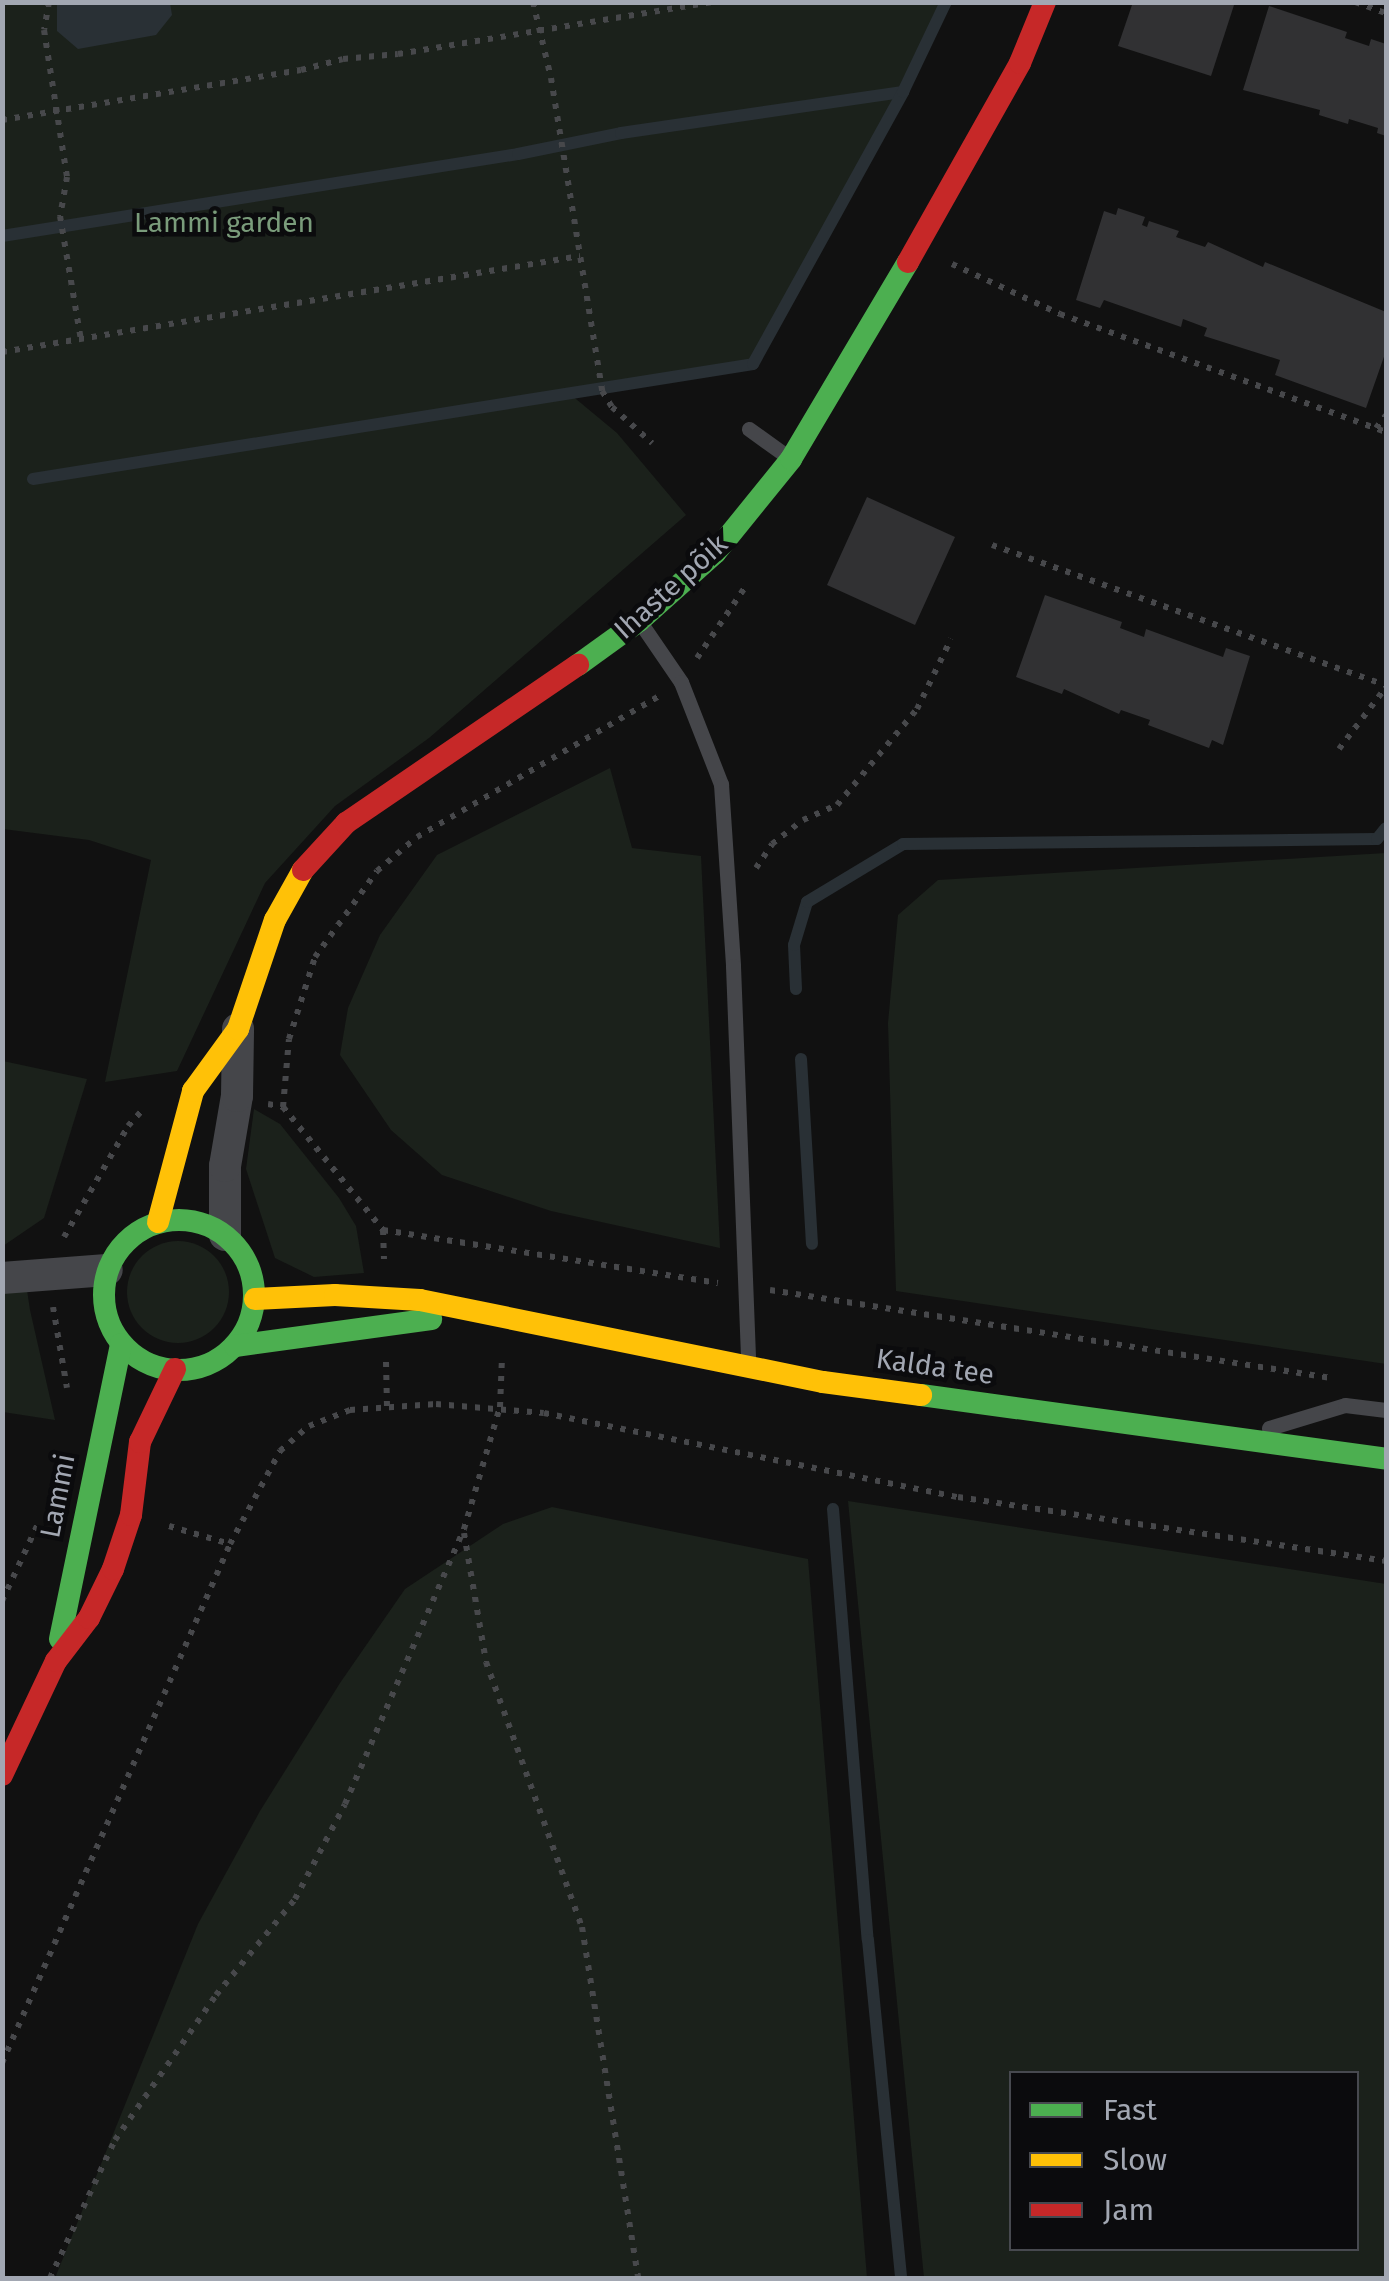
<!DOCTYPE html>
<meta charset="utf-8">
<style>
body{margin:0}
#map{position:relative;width:1389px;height:2281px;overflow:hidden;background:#111;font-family:"Fira Sans",sans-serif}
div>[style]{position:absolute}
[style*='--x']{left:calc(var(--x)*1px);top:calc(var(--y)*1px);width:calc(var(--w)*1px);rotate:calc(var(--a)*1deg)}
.green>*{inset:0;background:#1b211b}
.round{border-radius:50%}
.water>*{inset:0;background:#293035}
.stream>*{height:12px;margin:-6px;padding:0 6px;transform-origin:6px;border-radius:6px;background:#293035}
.building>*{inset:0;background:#313133}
.path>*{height:6px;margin-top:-3px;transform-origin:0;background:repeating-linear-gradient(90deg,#47484b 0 5px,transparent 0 13px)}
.lane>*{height:15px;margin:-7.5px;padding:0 7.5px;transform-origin:7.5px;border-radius:7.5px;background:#45464a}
.street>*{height:32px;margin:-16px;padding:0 16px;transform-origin:16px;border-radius:16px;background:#45464a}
.fast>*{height:22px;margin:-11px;padding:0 11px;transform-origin:11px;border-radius:11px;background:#4caf50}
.fast>.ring{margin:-11px;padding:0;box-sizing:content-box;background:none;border:22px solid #4caf50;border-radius:50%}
.slow>*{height:22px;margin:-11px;padding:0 11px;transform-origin:11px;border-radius:11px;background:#ffc107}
.jam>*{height:22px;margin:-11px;padding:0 11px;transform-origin:11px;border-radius:11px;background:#c62828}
span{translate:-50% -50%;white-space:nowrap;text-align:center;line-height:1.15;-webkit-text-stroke:9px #0b0b0d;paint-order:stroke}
.park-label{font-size:28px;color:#7a9c7b}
.street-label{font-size:28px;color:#a2a7b2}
.frame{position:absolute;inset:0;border:5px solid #a2a7b2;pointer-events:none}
.legend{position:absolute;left:1009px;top:2071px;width:350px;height:180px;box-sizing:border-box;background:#0b0b0d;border:2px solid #47494f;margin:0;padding:12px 18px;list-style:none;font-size:30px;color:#a2a7b2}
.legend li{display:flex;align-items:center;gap:20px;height:50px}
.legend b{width:50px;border:2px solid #47494f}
</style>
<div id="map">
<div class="green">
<div style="clip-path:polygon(3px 3px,946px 3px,903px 92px,753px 364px,570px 394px,617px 433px,686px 515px,429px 738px,335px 806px,265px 883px,177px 1071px,105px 1082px,151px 860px,89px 840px,3px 829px)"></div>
<div style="clip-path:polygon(610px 768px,632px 848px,701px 856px,720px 1248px,551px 1211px,442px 1175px,391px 1130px,340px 1055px,348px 1008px,380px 935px,437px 855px)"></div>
<div style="clip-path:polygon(1386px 853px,1386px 1364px,896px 1291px,888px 1023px,898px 915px,938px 880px)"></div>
<div style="clip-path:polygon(3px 1061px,87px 1079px,44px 1218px,3px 1246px)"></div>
<div style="clip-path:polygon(254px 1109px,280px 1124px,339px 1198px,356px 1226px,364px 1273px,314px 1277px,275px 1258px,246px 1169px)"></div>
<div class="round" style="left:127px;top:1241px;width:102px;height:102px"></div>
<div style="clip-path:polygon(25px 1277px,30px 1310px,55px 1420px,3px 1412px,2px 1278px)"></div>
<div style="clip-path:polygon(evenodd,848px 1501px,1386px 1584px,1386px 2278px,924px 2278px,848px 1501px,1012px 2074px,1356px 2074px,1356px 2248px,1012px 2248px,1012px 2074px)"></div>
<div style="clip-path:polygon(552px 1507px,808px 1559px,867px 2278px,55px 2278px,198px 1924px,260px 1811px,340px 1683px,405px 1589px,503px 1524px)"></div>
</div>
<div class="water">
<div style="clip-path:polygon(57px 2px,170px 3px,172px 15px,156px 35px,78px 49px,57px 31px)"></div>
</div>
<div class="stream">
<div style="--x:2;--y:236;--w:522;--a:-9.03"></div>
<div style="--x:518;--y:154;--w:105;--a:-11.5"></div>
<div style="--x:621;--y:133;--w:285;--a:-8.3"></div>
<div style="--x:33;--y:479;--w:729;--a:-9.07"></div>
<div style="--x:753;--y:364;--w:311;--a:-61.1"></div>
<div style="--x:903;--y:92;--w:100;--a:-64.5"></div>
<div style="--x:796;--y:989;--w:44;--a:-92.6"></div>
<div style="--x:794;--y:945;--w:45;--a:-73.2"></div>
<div style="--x:807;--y:902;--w:112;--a:-31.1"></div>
<div style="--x:903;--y:844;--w:474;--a:-0.6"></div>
<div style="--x:1377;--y:839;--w:14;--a:-51"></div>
<div style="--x:801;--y:1059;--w:185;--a:86.6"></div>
<div style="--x:833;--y:1509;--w:432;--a:85.4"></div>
<div style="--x:868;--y:1940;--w:340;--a:84.4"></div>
</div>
<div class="building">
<div style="clip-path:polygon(1133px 2px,1235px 2px,1211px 76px,1118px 46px)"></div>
<div style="clip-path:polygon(1269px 6px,1347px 32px,1345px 38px,1369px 46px,1371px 39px,1386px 44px,1386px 136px,1377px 133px,1378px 128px,1349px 119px,1348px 124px,1319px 115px,1320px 110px,1243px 90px)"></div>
<div style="clip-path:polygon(1118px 208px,1145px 217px,1142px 225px,1147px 227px,1149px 221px,1179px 231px,1176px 237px,1205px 247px,1208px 242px,1263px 267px,1265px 262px,1386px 312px,1386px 351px,1366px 408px,1275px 375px,1280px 360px,1204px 336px,1207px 328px,1183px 319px,1181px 327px,1104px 300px,1100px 308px,1076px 300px,1104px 211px,1116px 215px)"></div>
<div style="clip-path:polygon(867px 497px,955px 537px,915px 625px,827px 585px)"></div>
<div style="clip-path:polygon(1045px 595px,1122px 622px,1120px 628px,1144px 637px,1146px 629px,1223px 657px,1226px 648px,1250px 656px,1223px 745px,1212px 740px,1209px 748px,1148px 725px,1150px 720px,1121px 710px,1119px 714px,1064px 689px,1062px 694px,1016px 677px)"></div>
</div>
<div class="path">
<div style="--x:49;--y:2;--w:28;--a:100"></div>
<div style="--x:44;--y:30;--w:149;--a:81.1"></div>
<div style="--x:67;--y:177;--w:40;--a:100"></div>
<div style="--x:60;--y:216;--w:126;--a:80.4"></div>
<div style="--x:533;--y:2;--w:78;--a:76.7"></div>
<div style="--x:551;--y:78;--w:317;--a:80.7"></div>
<div style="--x:602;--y:391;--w:19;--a:58"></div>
<div style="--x:612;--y:407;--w:54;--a:42"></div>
<div style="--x:1355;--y:2;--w:33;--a:20"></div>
<div style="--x:2;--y:120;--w:303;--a:-9.5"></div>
<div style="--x:301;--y:70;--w:43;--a:-14.7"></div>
<div style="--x:343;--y:59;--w:55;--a:-5.2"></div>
<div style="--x:398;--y:54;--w:317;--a:-9.4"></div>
<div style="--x:952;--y:264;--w:119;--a:24.8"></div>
<div style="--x:1060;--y:314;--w:347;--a:19.9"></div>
<div style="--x:2;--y:352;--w:586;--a:-9.43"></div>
<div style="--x:1376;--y:428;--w:16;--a:-52"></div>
<div style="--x:992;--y:545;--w:418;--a:19.6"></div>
<div style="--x:697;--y:658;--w:87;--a:-55.8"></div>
<div style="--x:1339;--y:749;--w:78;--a:-52.8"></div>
<div style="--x:756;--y:868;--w:29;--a:-56"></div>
<div style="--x:772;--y:844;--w:39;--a:-38"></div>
<div style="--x:803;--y:820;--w:37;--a:-24"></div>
<div style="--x:837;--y:805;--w:125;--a:-50.2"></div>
<div style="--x:917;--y:709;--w:78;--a:-64.1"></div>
<div style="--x:268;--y:1104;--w:15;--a:11"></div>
<div style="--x:283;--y:1107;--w:159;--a:50.9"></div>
<div style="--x:383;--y:1230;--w:339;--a:9"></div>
<div style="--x:283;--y:1107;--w:68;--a:-85"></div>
<div style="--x:289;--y:1039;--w:86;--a:-72.4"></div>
<div style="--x:315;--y:957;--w:106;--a:-54.2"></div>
<div style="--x:377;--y:871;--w:52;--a:-40.4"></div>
<div style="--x:417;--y:837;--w:282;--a:-30.2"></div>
<div style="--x:383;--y:1230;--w:29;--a:88"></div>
<div style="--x:64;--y:1237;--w:128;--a:-60"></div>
<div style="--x:128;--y:1126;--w:24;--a:-48"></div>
<div style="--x:770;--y:1290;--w:568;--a:8.91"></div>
<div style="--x:53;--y:1307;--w:82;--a:80.2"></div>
<div style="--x:386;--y:1362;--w:44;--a:88.7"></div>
<div style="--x:169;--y:1526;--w:64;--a:16.4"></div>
<div style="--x:464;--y:1533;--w:131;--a:80.3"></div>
<div style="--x:486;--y:1662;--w:282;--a:70.1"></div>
<div style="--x:582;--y:1927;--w:355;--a:80.9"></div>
<div style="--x:2;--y:1601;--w:83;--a:-65"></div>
<div style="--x:2;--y:2063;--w:567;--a:-66.28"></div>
<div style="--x:230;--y:1544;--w:106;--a:-61.7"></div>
<div style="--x:280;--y:1451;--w:38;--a:-41"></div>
<div style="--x:309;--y:1426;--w:44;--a:-21.3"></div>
<div style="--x:350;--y:1410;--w:86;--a:-4"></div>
<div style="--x:436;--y:1404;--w:108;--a:4.8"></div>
<div style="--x:544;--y:1413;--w:422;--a:11.5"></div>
<div style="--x:958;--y:1497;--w:433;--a:8.5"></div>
<div style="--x:50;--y:2278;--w:153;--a:-64.8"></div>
<div style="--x:115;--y:2140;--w:177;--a:-55.1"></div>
<div style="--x:216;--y:1995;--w:124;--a:-50.5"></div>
<div style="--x:295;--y:1899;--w:107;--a:-62.2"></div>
<div style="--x:345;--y:1804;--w:300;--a:-66.6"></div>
<div style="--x:464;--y:1529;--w:127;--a:-73.6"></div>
<div style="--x:500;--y:1407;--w:49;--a:-87.7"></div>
</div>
<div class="lane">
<div style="--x:749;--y:429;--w:48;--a:35.7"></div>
<div style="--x:642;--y:625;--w:69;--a:55.6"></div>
<div style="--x:681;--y:682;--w:110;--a:68.6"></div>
<div style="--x:721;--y:784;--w:182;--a:86.2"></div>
<div style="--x:733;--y:966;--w:395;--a:87.8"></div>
<div style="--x:1269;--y:1428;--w:79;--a:-16.8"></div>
<div style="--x:1345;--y:1405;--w:41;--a:7"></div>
</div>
<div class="street">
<div style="--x:225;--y:1235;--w:69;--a:-90"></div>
<div style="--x:225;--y:1166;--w:71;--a:-80.3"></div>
<div style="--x:237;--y:1096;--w:67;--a:-89.1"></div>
<div style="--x:2;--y:1278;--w:105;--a:-4.4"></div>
</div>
<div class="fast">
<div style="--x:578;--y:665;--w:75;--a:-35.8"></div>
<div style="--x:639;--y:621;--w:102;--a:-41.8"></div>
<div style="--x:715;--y:553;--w:121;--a:-51"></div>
<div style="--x:791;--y:459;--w:229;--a:-59.3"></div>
<div class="ring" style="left:104px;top:1220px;width:128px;height:128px"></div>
<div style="--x:235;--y:1346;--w:198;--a:-7.8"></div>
<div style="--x:921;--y:1395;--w:469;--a:7.8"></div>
<div style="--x:60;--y:1639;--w:301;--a:-78.3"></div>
</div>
<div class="slow">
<div style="--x:158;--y:1222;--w:136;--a:-75"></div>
<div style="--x:193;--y:1091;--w:77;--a:-54"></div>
<div style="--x:238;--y:1029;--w:115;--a:-71.3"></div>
<div style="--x:275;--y:920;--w:57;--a:-60.8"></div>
<div style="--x:255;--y:1299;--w:80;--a:-2.9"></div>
<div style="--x:335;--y:1295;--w:85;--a:3.4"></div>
<div style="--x:420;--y:1300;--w:411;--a:11.5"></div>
<div style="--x:823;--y:1382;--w:99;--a:7.6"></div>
</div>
<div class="jam">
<div style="--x:908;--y:262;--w:228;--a:-60.6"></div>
<div style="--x:1020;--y:63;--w:66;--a:-67.7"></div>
<div style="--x:303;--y:870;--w:64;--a:-47.5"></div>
<div style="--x:346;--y:823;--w:281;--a:-34.3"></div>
<div style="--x:2;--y:1775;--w:126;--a:-64.7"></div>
<div style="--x:56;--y:1661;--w:54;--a:-52.5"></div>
<div style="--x:89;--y:1618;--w:55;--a:-63.9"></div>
<div style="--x:113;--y:1569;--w:57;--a:-71.6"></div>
<div style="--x:131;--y:1515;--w:74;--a:-83"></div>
<div style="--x:140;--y:1442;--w:81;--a:-64.4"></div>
</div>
<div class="park-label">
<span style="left:224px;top:223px">Lammi garden</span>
</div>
<div class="street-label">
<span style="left:671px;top:587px;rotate:-42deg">Ihaste põik</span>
<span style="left:935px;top:1367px;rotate:8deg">Kalda tee</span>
<span style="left:58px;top:1496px;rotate:-79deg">Lammi</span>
</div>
<div class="frame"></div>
<ul class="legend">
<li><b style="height:12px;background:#4caf50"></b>Fast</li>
<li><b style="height:12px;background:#ffc107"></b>Slow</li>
<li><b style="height:12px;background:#c62828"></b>Jam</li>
</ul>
</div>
